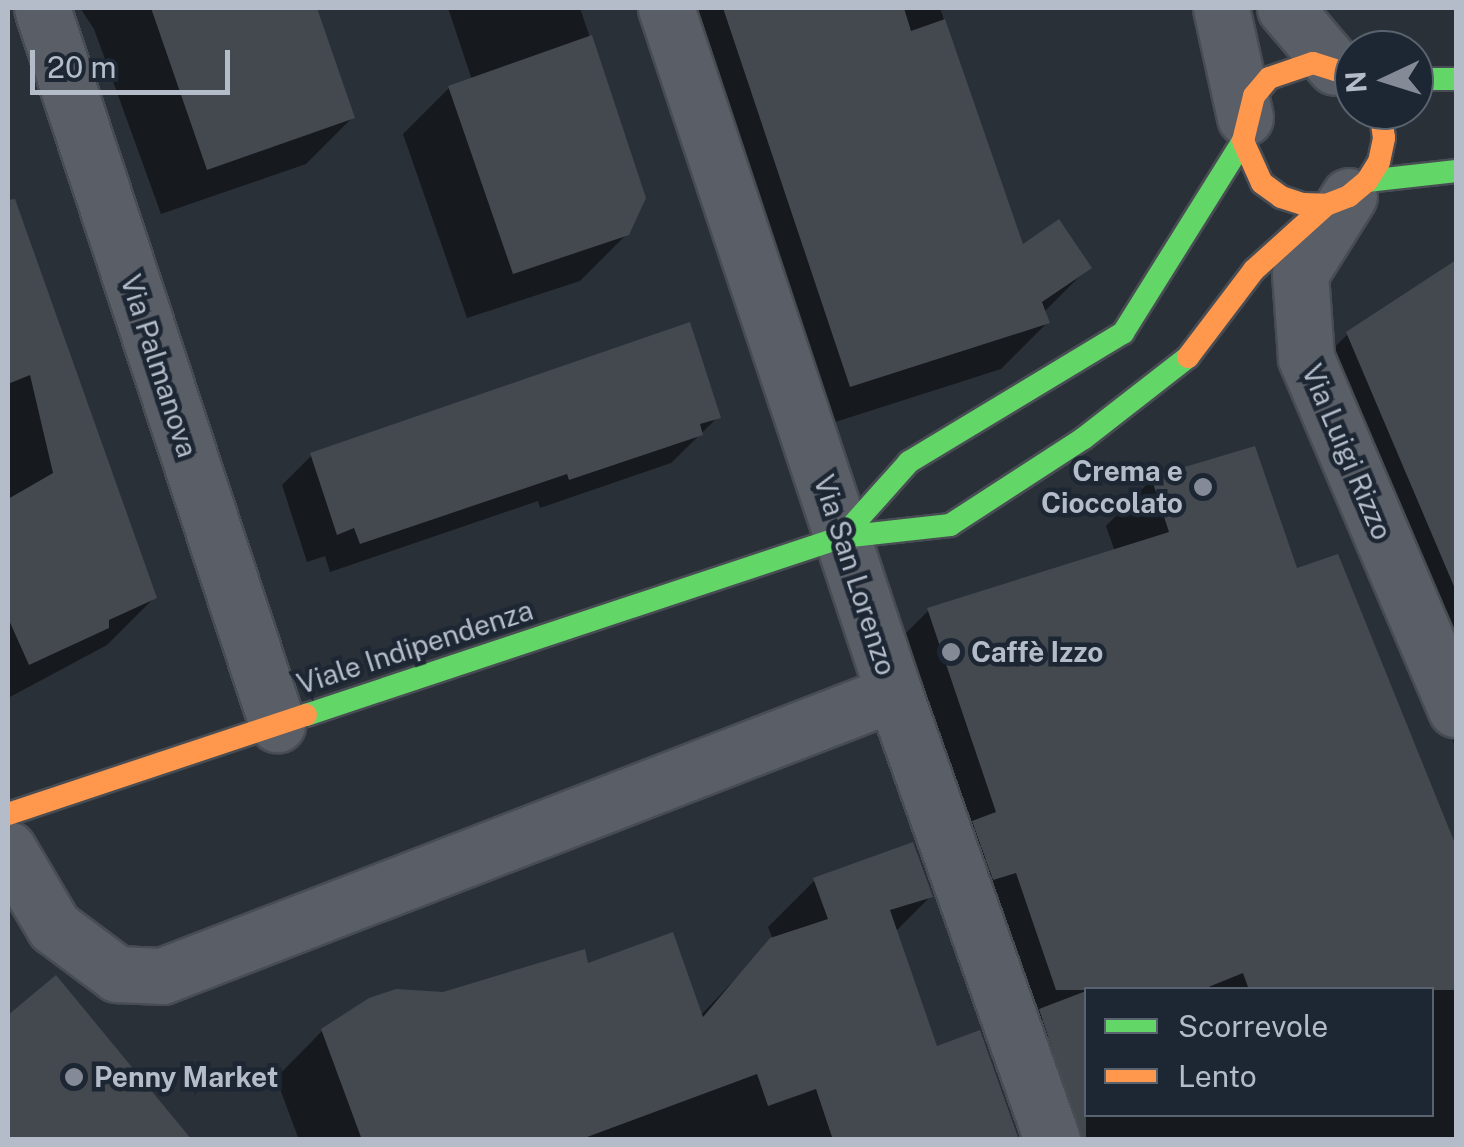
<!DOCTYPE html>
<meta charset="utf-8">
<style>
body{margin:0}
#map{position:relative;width:1464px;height:1147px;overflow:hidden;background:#2a3038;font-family:"Public Sans",sans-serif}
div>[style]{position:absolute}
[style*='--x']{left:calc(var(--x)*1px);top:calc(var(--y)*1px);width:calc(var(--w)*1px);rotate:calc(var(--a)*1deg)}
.shadow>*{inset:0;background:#0007}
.building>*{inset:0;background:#444950}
.roads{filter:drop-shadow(2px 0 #484c53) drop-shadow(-2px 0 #484c53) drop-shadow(0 2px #484c53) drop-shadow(0 -2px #484c53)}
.street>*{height:55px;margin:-27.5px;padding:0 27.5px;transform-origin:27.5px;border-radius:27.5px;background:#5a5e66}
.fast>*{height:22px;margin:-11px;padding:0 11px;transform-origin:11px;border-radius:11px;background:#63d668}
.slow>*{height:22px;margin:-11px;padding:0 11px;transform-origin:11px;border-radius:11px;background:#ff974d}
.dots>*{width:28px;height:28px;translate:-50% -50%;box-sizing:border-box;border:5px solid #1d2633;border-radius:50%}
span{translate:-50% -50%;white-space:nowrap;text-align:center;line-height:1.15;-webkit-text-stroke:9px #1d2633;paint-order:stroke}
.street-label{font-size:28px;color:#b4bcc9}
.poi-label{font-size:28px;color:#b4bcc9;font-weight:700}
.right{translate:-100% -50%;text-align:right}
.left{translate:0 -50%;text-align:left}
.frame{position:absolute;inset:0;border:10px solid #b4bcc9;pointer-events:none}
.legend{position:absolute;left:1084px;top:987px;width:350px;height:130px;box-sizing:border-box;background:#1d2633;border:2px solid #59626f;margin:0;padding:12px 18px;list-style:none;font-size:30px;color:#b4bcc9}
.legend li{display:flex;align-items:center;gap:20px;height:50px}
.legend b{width:50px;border:2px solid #59626f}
.north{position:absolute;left:1334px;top:30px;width:100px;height:100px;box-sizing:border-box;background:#1d2633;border:2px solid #59626f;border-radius:50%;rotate:266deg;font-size:28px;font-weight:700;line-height:40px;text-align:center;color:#b4bcc9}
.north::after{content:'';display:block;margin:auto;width:35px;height:45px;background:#848b96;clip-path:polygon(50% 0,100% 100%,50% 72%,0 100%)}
.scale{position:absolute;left:30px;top:50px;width:200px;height:45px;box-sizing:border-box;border:5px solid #b4bcc9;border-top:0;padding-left:12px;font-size:30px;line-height:35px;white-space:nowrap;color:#b4bcc9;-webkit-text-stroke:8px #1d2633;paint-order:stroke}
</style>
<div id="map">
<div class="shadow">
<div style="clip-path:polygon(80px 8px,314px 8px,352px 118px,306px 164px,161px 214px,94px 29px)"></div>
<div style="clip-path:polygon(448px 8px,580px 8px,644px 197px,627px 234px,580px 281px,467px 318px,403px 134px,449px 88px,472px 80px)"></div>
<div style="clip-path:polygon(662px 8px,940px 8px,1022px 248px,1089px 267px,1043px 313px,1047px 323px,1001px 369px,804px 432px)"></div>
<div style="clip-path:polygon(1456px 263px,1456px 748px,1300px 381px,1348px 334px)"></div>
<div style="clip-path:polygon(39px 273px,154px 598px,107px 645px,8px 698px,8px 288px)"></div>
<div style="clip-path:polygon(718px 417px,671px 463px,540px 508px,538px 501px,330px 572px,325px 556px,307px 562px,282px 485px,311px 456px)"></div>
<div style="clip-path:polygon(evenodd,1152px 479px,1295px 572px,1337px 557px,1456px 853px,1456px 1140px,1023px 1140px,994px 1057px,1011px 1040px,947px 925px,927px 869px,947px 849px,882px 657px,928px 611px,1115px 552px,1106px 526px,1152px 479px,1086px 990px,1432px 990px,1432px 1114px,1086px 1114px,1086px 990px)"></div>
<div style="clip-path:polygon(815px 880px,930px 897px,895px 932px,935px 1049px,1016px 1140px,299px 1140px,276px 1078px,322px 1031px,444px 994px,587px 966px,700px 1016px,773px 940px,768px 927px)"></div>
<div style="clip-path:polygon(56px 978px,189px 1140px,8px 1140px,8px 1018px)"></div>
</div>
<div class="building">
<div style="clip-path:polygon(151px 8px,317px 8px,355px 118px,207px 170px)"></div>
<div style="clip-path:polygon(723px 8px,904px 8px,911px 31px,945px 19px,1023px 244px,1059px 219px,1092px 268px,1042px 302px,1050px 323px,850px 387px)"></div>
<div style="clip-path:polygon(592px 35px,646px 198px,629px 235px,513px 274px,448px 86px)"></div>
<div style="clip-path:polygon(15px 199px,157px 598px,109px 620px,109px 628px,29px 665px,8px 618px,8px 499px,53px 473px,30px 375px,8px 384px,8px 200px)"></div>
<div style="clip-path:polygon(1456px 260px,1456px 591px,1346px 332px)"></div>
<div style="clip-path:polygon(690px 322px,721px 418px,700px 424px,703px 435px,569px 480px,567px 474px,360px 544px,354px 528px,337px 535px,310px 453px)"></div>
<div style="clip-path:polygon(1255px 446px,1297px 568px,1338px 554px,1456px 846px,1456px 990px,1249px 990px,1243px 973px,1201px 990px,1056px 990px,1016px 873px,993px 880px,972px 821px,996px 812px,927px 608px,1169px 532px,1151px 477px)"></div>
<div style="clip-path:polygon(913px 842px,933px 897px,890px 910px,937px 1046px,980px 1030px,1019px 1140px,833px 1140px,816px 1089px,768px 1106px,757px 1074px,579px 1140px,362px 1140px,321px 1029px,369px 998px,396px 989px,443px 992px,585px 949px,588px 963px,673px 932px,703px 1017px,770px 938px,828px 919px,813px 878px)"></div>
<div style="clip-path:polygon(56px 975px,192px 1140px,8px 1140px,8px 1015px)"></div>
<div style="clip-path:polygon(1086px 991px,1086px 1140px,1082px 1140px,1039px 1009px)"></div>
</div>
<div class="roads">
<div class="street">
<div style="--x:42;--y:8;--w:754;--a:71.83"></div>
<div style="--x:666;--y:8;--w:722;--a:71.59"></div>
<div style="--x:894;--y:693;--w:474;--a:70.5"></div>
<div style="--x:1221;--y:8;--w:112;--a:77.6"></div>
<div style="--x:1285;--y:8;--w:77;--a:49.7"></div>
<div style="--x:1349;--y:196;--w:92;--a:122.1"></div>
<div style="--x:1300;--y:274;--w:84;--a:85.9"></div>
<div style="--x:1306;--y:358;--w:382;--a:66.9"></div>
<div style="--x:8;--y:849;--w:91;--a:59.5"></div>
<div style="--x:54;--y:927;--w:79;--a:36.7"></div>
<div style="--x:117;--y:974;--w:45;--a:2.5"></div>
<div style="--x:162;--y:976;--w:785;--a:-21.14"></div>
</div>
<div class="fast">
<div style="--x:1414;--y:79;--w:42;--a:0"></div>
<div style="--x:1367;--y:181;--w:90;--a:-6.4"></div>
<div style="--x:842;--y:537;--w:101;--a:-48.2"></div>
<div style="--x:909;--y:462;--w:250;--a:-31.1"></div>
<div style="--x:1123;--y:333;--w:226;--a:-58"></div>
<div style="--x:306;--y:715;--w:565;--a:-18.37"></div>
<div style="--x:842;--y:537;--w:109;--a:-6.3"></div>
<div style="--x:950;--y:525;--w:160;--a:-33"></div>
<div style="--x:1084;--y:438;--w:132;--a:-37.9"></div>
</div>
<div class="slow">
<div style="--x:1354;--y:76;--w:43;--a:-162.4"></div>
<div style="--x:1313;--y:63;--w:46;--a:161.2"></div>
<div style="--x:1269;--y:78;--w:23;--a:130"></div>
<div style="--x:1254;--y:96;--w:46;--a:103.7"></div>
<div style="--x:1243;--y:141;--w:46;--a:65.7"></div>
<div style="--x:1262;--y:183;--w:24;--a:36"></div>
<div style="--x:1281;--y:197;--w:23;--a:18"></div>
<div style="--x:1303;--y:204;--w:23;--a:2"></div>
<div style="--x:1326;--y:205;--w:25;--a:-21"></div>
<div style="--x:1349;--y:196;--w:23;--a:-40"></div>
<div style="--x:1367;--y:181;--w:22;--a:-58"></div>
<div style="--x:1379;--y:162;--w:25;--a:-78"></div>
<div style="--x:1384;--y:138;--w:28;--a:-98"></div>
<div style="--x:1188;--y:357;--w:109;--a:-52.8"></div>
<div style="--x:1254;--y:270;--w:97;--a:-42.1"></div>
<div style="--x:8;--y:814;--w:314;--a:-18.4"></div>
</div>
</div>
<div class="dots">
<div style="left:1203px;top:487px;background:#848b96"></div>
<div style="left:951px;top:652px;background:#848b96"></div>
<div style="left:74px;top:1077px;background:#848b96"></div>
</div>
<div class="street-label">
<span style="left:159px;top:366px;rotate:72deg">Via Palmanova</span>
<span style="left:1347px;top:452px;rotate:67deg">Via Luigi Rizzo</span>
<span style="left:855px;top:575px;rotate:72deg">Via San Lorenzo</span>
<span style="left:415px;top:647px;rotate:-18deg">Viale Indipendenza</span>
</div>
<div class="poi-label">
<span class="right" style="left:1183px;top:487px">Crema e<br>Cioccolato</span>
<span class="left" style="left:971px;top:652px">Caffè Izzo</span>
<span class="left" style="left:94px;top:1077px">Penny Market</span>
</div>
<div class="frame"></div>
<ul class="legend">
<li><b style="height:12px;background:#63d668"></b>Scorrevole</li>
<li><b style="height:12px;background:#ff974d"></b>Lento</li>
</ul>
<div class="north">N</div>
<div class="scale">20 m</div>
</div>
